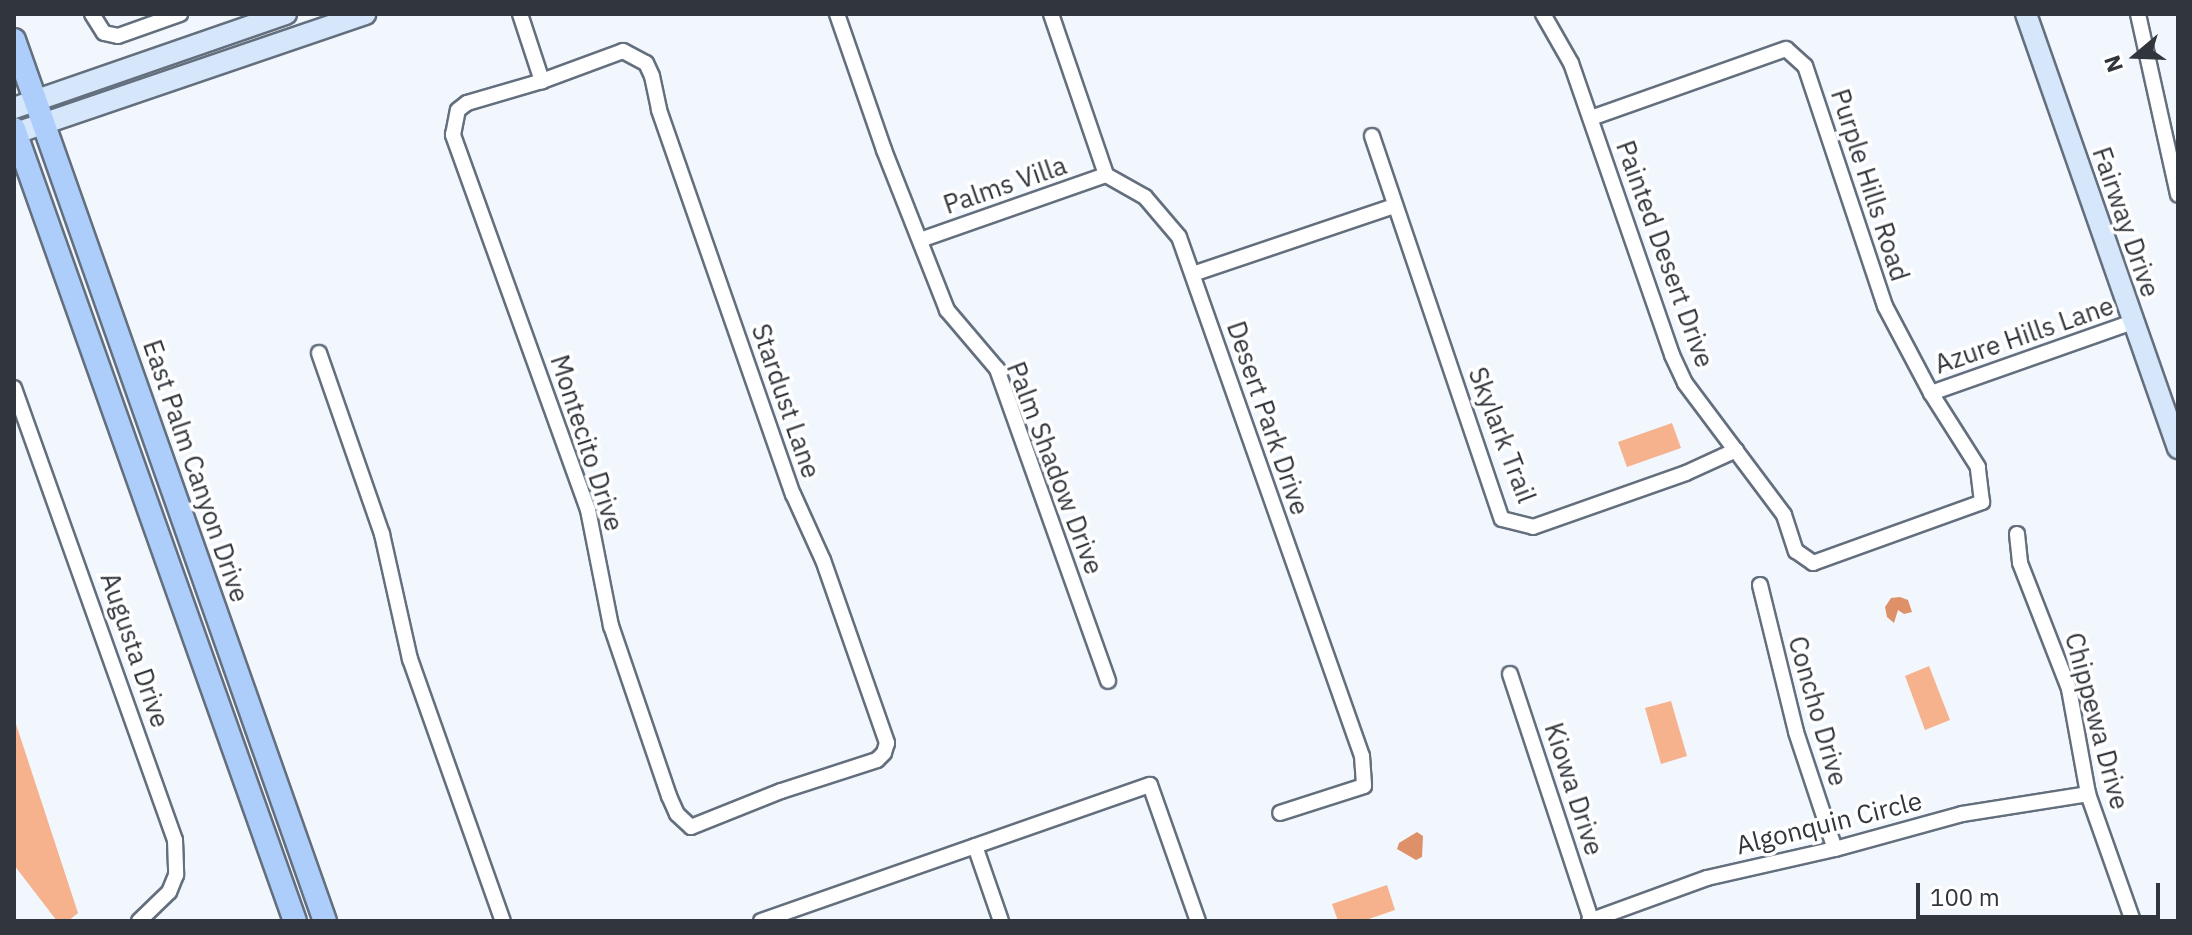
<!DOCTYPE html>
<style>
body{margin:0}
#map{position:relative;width:2192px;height:935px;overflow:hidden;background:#f2f7fe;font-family:"IBM Plex Sans",sans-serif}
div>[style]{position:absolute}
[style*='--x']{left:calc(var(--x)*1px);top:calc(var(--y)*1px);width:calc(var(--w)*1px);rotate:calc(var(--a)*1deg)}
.green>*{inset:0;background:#f6b18d}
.water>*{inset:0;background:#de9168}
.roads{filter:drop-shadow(2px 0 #646f7e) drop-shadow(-2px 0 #646f7e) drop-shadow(0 2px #646f7e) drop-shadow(0 -2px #646f7e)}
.street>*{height:14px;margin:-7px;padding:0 7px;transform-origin:7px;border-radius:7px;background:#fff}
.secondary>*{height:20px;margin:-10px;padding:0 10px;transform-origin:10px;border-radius:10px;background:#d6e7fc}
.primary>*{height:22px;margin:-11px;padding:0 11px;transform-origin:11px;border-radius:11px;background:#adcefa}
span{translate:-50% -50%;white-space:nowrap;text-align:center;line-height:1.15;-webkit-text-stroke:7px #fff;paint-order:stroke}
.street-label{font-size:26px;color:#31363d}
.frame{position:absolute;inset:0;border:16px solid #31363d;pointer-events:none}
.north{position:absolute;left:2096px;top:16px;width:80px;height:80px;-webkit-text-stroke:6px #fff;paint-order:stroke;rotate:251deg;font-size:22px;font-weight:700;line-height:32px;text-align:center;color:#31363d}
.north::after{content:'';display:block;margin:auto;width:28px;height:36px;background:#31363d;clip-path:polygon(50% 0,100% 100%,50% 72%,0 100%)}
.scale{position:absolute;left:1916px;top:883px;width:244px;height:36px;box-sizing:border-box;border:4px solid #31363d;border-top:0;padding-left:10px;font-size:24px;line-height:28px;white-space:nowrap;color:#31363d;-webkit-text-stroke:6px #fff;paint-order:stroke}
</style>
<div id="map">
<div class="green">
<div style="clip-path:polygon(1672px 423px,1681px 448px,1627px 467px,1618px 442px)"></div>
<div style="clip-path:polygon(1929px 666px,1950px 720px,1925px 730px,1905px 676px)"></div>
<div style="clip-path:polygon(1671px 701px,1687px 756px,1661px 764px,1645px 708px)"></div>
<div style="clip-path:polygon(14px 718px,78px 913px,68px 921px,57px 921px,14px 865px)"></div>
<div style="clip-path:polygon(1387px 885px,1395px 910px,1363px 921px,1338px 921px,1332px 904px)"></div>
</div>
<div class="water">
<div style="clip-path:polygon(1900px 597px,1908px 600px,1912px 612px,1904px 614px,1898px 610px,1894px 623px,1887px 617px,1885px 607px,1891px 598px)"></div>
<div style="clip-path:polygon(1417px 832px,1423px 836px,1422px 857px,1416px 860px,1397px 849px,1399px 843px)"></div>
</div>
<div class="roads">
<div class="street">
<div style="--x:92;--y:14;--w:22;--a:58"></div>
<div style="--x:104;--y:33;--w:14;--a:12"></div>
<div style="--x:118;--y:36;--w:66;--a:-19.5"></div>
<div style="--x:520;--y:14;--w:71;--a:71.8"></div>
<div style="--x:837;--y:14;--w:144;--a:70.9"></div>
<div style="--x:884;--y:150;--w:172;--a:68.5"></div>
<div style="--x:947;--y:310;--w:77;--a:49.7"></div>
<div style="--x:997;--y:369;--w:331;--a:70.4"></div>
<div style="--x:1051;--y:14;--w:170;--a:71.1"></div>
<div style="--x:1106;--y:175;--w:45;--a:29.4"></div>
<div style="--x:1145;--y:197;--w:52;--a:49.6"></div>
<div style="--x:1179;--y:237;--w:550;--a:70.58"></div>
<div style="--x:1362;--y:756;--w:30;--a:86"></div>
<div style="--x:1364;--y:786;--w:88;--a:162.2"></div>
<div style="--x:1543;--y:14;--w:56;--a:60.3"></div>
<div style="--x:1571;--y:63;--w:309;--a:70.9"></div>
<div style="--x:1672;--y:355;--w:31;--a:65"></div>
<div style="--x:1685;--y:383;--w:165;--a:53.1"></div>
<div style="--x:1784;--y:515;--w:38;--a:72"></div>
<div style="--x:1796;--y:551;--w:21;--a:35"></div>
<div style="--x:1813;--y:563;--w:180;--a:-19.8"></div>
<div style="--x:1982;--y:502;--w:35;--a:-97"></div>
<div style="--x:1978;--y:467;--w:88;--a:-122.4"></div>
<div style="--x:1931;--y:393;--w:98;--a:-117.9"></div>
<div style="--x:1885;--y:306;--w:253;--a:-108.4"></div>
<div style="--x:1805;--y:66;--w:25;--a:-138"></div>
<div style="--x:1786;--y:49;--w:207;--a:160.5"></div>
<div style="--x:2138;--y:14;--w:185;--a:77.5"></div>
<div style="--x:623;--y:51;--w:26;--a:28"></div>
<div style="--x:646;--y:63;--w:14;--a:65"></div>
<div style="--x:652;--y:76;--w:35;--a:78"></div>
<div style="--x:659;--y:110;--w:407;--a:70.8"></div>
<div style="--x:793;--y:494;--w:72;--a:65.6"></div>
<div style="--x:823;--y:560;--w:194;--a:70.7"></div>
<div style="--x:887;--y:743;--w:10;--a:107"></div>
<div style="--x:884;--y:753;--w:10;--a:135"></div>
<div style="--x:877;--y:760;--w:101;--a:162.1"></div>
<div style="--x:781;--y:791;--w:97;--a:158.2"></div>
<div style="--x:691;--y:827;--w:19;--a:-137"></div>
<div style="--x:677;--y:814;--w:20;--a:-114"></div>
<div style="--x:669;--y:796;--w:180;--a:-108.8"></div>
<div style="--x:611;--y:626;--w:118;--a:-101.2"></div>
<div style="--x:588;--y:510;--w:399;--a:-109.8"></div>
<div style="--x:453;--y:135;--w:25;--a:-79"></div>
<div style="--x:458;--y:110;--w:11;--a:-38"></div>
<div style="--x:467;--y:103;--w:78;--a:-16.3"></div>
<div style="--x:542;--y:81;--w:86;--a:-20.3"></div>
<div style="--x:1372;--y:136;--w:404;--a:71.3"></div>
<div style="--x:1502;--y:519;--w:32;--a:14"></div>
<div style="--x:1533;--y:527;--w:162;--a:-19.4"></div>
<div style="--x:1686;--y:473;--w:55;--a:-24.7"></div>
<div style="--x:920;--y:240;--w:197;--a:-19.3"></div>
<div style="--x:1193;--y:274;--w:212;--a:-18.7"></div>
<div style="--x:319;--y:353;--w:192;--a:70.8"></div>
<div style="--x:382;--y:534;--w:128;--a:77.4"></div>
<div style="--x:410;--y:659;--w:278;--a:70.5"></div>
<div style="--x:14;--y:388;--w:480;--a:70.4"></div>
<div style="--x:175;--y:840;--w:35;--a:88"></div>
<div style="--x:176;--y:875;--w:18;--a:112"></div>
<div style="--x:169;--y:892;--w:42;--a:136"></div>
<div style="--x:1931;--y:393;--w:214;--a:-19.4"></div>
<div style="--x:2017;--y:534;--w:29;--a:84"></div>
<div style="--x:2020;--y:563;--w:135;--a:68.7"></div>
<div style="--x:2069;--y:689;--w:107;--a:79.7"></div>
<div style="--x:2088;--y:794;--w:135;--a:70.5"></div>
<div style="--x:1760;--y:585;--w:151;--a:76.2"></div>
<div style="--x:1796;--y:732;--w:123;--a:71.6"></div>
<div style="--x:1510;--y:674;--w:258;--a:71.7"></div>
<div style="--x:975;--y:846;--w:79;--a:70.9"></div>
<div style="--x:761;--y:921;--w:412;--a:-19.3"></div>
<div style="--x:1150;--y:785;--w:144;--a:70.6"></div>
<div style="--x:1589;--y:921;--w:126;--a:-20"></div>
<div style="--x:1707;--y:878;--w:131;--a:-12.8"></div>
<div style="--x:1835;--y:849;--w:132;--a:-15.4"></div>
<div style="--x:1962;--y:814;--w:128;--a:-9"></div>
</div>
<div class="secondary">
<div style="--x:2026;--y:14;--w:460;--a:70.7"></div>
<div style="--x:14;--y:108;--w:288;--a:-19.1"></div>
<div style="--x:16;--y:133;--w:369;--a:-18.8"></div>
</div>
<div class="primary">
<div style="--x:14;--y:40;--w:934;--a:70.56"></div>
<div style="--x:14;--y:129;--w:840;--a:70.47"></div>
</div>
</div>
<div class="street-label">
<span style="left:1005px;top:185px;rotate:-19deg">Palms Villa</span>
<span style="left:1870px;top:185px;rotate:72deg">Purple Hills Road</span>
<span style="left:2126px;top:222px;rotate:71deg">Fairway Drive</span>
<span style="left:1665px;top:254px;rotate:70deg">Painted Desert Drive</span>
<span style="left:2024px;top:335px;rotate:-19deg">Azure Hills Lane</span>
<span style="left:786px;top:401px;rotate:71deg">Stardust Lane</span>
<span style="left:1268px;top:418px;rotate:71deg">Desert Park Drive</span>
<span style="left:1502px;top:435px;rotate:69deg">Skylark Trail</span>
<span style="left:587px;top:443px;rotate:72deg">Montecito Drive</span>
<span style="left:1055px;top:468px;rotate:69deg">Palm Shadow Drive</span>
<span style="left:196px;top:471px;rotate:71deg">East Palm Canyon Drive</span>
<span style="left:135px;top:650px;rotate:71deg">Augusta Drive</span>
<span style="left:1818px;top:711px;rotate:74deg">Concho Drive</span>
<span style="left:2097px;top:721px;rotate:75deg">Chippewa Drive</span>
<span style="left:1574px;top:789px;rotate:72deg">Kiowa Drive</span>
<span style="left:1829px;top:823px;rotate:-14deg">Algonquin Circle</span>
</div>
<div class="frame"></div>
<div class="north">N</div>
<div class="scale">100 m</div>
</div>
